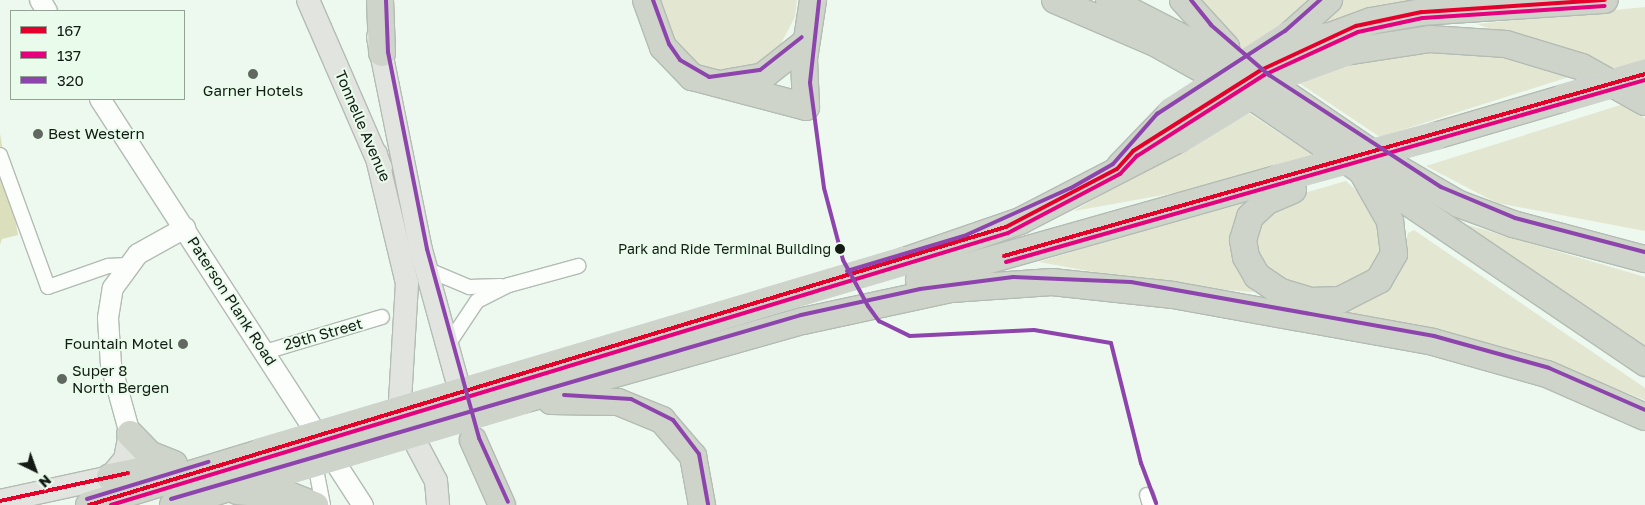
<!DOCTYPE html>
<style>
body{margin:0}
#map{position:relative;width:1645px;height:505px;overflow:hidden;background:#edf8ee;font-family:"Golos Text",sans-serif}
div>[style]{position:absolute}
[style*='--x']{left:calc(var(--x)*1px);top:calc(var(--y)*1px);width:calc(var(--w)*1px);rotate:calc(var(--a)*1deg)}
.green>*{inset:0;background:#e3e6d0}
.forest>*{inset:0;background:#dcdfbc}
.roads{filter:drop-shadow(1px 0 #b3bcb4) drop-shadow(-1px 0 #b3bcb4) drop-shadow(0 1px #b3bcb4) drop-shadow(0 -1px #b3bcb4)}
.minor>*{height:14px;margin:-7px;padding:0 7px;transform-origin:7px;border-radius:7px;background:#fcfefc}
.secondary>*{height:20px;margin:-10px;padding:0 10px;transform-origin:10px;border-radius:10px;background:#fcfefc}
.primary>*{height:22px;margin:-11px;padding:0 11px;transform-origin:11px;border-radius:11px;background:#e2e5df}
.motorway>*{height:26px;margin:-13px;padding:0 13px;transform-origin:13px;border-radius:13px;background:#cfd4ca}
.bridges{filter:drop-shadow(1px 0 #ced4ce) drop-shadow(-1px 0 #ced4ce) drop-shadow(0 1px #ced4ce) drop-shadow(0 -1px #ced4ce)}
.motorway-bridge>*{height:26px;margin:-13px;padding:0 13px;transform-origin:13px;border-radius:13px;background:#cfd4ca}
.bus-1>*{height:4px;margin:-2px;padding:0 2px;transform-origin:2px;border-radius:2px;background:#e4002b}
.bus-2>*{height:4px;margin:-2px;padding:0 2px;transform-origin:2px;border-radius:2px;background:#e5007d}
.bus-3>*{height:4px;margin:-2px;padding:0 2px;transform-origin:2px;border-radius:2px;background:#8e44ad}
.dots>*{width:14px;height:14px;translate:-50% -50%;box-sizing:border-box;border:2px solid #e9fceb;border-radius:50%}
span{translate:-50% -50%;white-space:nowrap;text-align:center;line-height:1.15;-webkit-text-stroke:4px #e9fceb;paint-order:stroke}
.bus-label{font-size:14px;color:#141b15}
.right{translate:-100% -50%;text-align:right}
.poi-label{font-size:15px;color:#141b15}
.left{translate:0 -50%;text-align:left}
.street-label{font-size:15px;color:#141b15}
.legend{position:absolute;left:10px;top:10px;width:175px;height:90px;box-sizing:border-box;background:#e9fceb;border:1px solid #94a295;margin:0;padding:6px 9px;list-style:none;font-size:15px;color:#141b15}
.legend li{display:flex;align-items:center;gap:10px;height:25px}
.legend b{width:25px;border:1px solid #94a295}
.north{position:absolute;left:10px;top:445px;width:50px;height:50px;-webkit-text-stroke:4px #e9fceb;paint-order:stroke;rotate:138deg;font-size:14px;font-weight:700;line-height:20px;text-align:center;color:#141b15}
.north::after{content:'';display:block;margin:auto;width:18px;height:22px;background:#141b15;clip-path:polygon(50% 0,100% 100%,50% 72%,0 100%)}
</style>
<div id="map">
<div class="green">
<div style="clip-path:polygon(658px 0,797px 0,795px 17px,778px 49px,752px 69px,717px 76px,694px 68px,676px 49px)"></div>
<div style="clip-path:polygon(1190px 0,1314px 0,1246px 54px)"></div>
<div style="clip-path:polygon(1338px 0,1447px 0,1297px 41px)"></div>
<div style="clip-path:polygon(1645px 7px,1645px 60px,1609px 71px,1477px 24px)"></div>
<div style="clip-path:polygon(1427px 50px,1503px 56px,1575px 75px,1380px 137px,1296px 81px,1328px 68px)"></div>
<div style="clip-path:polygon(1627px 103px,1645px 119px,1645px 231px,1497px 203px,1426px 166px)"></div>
<div style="clip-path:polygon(1244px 110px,1316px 157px,1185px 191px,1074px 211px)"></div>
<div style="clip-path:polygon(1346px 181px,1375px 208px,1383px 251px,1361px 282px,1309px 293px,1263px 271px,1253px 238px,1260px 222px,1287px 198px)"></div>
<div style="clip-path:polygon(1269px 191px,1242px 270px,1254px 292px,1172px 286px,1039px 262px)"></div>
<div style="clip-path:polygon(1461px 223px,1645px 277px,1645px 349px)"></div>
<div style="clip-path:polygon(1414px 230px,1645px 388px,1645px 400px,1549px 362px,1338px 315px,1401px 264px,1408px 233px)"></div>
</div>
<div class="forest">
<div style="clip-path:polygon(0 134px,18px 235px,2px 239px,0 245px)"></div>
</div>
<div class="roads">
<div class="minor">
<div style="--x:0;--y:155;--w:140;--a:70"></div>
<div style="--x:48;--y:287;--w:64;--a:-19.3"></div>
<div style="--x:108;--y:266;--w:19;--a:-3"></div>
<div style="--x:426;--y:269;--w:47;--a:22.7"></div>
<div style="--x:469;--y:287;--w:32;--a:-2"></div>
<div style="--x:447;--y:346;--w:54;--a:-56.3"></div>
<div style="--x:477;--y:301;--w:36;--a:-27"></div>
<div style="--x:509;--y:285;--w:72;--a:-15.4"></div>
<div style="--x:265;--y:352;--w:122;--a:-16.7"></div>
<div style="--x:314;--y:459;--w:47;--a:78.9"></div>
<div style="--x:1147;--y:495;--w:10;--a:73"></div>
</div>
<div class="secondary">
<div style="--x:40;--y:0;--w:13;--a:58"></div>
<div style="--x:100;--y:99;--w:484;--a:57.1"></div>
<div style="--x:130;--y:434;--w:72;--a:-105.4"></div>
<div style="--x:111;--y:365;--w:47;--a:-93.7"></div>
<div style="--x:108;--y:318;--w:30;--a:-81"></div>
<div style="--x:113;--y:288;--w:42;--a:-53.7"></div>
<div style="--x:138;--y:254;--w:54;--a:-29"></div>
</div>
<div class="primary">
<div style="--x:308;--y:0;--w:183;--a:66.5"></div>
<div style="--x:378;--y:37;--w:217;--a:78.6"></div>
<div style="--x:421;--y:250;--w:166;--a:74.6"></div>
<div style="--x:376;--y:154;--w:133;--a:76.5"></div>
<div style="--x:407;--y:283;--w:118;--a:93.4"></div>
<div style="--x:400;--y:401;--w:30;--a:73"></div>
<div style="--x:409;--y:430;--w:58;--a:62.1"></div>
<div style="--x:436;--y:481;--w:24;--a:85"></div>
<div style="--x:0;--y:501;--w:113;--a:-12.3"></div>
<div style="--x:110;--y:477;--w:23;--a:-50"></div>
<div style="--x:125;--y:459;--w:25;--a:-79"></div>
</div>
<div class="motorway">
<div style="--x:380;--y:0;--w:53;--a:87.8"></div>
<div style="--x:646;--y:0;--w:50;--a:70.1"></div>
<div style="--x:663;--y:47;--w:42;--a:46"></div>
<div style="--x:692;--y:77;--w:118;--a:14.7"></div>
<div style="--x:806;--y:107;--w:48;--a:-92.4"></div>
<div style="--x:804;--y:59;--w:60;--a:-81.3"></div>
<div style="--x:1055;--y:0;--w:109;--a:23.3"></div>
<div style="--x:1155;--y:43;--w:117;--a:29.2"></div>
<div style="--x:1257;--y:100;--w:469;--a:34.1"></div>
<div style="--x:1109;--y:0;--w:175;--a:27.1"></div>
<div style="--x:1265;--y:80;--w:137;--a:34.3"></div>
<div style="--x:1378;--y:157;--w:94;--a:30.1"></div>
<div style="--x:1459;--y:204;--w:58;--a:20.3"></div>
<div style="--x:1513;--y:224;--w:137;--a:14.9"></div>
<div style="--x:1183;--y:0;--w:64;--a:47.5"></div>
<div style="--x:1289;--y:36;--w:54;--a:-42"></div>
<div style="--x:1325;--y:38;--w:49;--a:-20.3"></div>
<div style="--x:1371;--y:21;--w:52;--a:-10"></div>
<div style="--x:1422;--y:12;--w:183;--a:-3.8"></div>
<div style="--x:1345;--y:52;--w:86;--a:-8.7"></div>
<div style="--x:1430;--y:39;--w:76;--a:3.8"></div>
<div style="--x:1506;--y:44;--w:79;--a:16.8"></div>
<div style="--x:1582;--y:67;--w:72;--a:29.1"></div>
<div style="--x:725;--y:83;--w:39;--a:-10"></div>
<div style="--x:763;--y:76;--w:55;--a:-38.3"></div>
<div style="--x:1435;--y:136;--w:134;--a:-16.4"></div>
<div style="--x:1120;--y:166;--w:75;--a:-46.1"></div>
<div style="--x:1293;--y:190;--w:28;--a:157"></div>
<div style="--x:1267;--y:201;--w:23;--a:137"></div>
<div style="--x:1250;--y:217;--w:24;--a:107"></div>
<div style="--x:1243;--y:240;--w:17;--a:80"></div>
<div style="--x:1246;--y:257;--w:22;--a:60"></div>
<div style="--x:1257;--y:276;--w:29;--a:34"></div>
<div style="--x:1281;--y:292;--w:30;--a:17"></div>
<div style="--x:1310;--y:301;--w:30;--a:-2"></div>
<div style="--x:1340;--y:300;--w:44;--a:-27.1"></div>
<div style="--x:1379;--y:280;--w:30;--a:-60"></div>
<div style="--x:1394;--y:254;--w:33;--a:-97"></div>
<div style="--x:1390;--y:221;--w:53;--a:-119.5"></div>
<div style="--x:904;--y:261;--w:123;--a:-19"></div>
<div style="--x:1020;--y:221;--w:179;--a:-27.3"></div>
<div style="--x:919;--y:280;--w:372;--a:-15.8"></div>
<div style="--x:523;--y:400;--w:291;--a:-15.8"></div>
<div style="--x:803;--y:321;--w:151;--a:-12.2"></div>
<div style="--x:951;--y:289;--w:101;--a:-4"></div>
<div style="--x:1052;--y:282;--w:122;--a:6.1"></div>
<div style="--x:1173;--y:295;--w:264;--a:10.2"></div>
<div style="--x:1433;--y:342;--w:118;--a:15.7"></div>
<div style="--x:1547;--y:374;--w:107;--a:23.7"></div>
<div style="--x:551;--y:401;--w:67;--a:0.9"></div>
<div style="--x:618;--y:402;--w:48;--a:22.2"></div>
<div style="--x:662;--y:420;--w:48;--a:49.3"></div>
<div style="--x:693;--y:456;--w:50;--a:79.6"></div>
<div style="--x:130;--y:434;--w:28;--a:46"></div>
<div style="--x:149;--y:454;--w:27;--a:22"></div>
<div style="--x:473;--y:440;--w:71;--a:66"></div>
<div style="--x:110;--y:477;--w:55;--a:-11.5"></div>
<div style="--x:237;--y:491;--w:54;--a:5.3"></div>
<div style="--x:291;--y:496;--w:26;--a:21"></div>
<div style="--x:89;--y:505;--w:181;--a:-17"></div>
<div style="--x:173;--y:505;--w:99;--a:-17"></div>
</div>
</div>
<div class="bridges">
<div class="motorway-bridge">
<div style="--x:1287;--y:55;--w:42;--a:-24.1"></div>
<div style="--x:1564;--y:98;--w:84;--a:-16.5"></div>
<div style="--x:1172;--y:112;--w:140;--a:-33"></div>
<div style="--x:1179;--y:139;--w:127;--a:-31.4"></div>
<div style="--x:1287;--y:73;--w:62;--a:-19.9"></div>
<div style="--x:1277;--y:179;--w:164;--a:-15.2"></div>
<div style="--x:262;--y:452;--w:670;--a:-16.57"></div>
<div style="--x:268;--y:476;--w:266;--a:-16.6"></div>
</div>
</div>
<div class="bus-1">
<div style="--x:1004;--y:256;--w:666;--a:-15.85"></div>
<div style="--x:0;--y:501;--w:131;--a:-12.3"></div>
<div style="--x:89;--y:505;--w:958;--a:-16.87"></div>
<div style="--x:1006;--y:227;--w:125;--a:-27.6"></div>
<div style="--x:1117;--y:169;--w:24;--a:-48"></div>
<div style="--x:1133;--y:151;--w:151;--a:-32.3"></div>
<div style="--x:1261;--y:70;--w:105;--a:-24.9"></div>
<div style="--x:1356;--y:26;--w:67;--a:-12"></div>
<div style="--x:1422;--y:12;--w:183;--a:-3.8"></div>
</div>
<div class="bus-2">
<div style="--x:1006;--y:262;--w:664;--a:-15.9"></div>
<div style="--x:111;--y:505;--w:937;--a:-16.87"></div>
<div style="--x:1008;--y:233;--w:127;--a:-27.8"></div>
<div style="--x:1120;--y:174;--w:25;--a:-47"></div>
<div style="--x:1137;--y:156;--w:151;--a:-32.5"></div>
<div style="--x:1264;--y:75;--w:103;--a:-24.6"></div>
<div style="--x:1358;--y:32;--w:66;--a:-12.2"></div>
<div style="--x:1423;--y:18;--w:182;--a:-3.8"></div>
</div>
<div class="bus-3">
<div style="--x:386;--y:0;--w:52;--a:87.8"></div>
<div style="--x:388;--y:52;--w:201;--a:78.8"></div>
<div style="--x:427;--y:249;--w:196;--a:74.6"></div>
<div style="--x:479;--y:438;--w:70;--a:65.6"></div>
<div style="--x:653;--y:0;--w:47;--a:70"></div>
<div style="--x:669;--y:44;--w:19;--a:55"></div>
<div style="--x:680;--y:60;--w:34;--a:30"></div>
<div style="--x:709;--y:77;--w:51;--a:-7.8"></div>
<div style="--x:760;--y:70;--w:53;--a:-38.2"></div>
<div style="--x:1191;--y:0;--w:32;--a:51"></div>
<div style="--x:1211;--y:25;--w:77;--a:40.8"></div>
<div style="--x:1269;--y:75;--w:205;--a:33.1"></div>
<div style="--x:1441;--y:187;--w:80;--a:22.7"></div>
<div style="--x:1515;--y:218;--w:134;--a:14.7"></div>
<div style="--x:819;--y:1;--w:82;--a:96.3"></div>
<div style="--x:810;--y:83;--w:106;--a:82.4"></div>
<div style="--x:824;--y:188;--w:74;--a:75.2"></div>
<div style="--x:843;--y:260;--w:52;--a:61.5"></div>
<div style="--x:868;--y:306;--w:19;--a:54"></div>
<div style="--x:879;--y:321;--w:34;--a:26"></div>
<div style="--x:910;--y:336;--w:124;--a:-2.8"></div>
<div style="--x:1034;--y:330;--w:78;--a:9.6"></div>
<div style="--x:1111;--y:343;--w:124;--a:76"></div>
<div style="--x:1141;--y:463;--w:43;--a:69.4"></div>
<div style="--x:847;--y:271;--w:122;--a:-16.7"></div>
<div style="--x:964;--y:236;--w:117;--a:-24.2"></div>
<div style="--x:1071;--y:188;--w:48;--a:-29.7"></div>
<div style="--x:1113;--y:164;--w:67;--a:-48.7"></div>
<div style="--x:1157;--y:114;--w:153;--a:-33"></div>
<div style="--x:1285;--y:31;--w:47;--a:-41.5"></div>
<div style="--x:564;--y:395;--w:67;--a:3.4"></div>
<div style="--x:631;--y:399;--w:47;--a:26.6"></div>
<div style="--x:673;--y:420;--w:43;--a:52.6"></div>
<div style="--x:699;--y:454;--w:51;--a:79.8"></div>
<div style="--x:87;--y:499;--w:127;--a:-17"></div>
<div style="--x:171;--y:499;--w:656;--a:-16.28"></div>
<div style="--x:801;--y:315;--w:122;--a:-12.3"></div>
<div style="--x:920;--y:289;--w:94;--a:-7.4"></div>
<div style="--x:1013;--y:277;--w:118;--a:2.4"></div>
<div style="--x:1131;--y:282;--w:308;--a:10.1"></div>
<div style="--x:1434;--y:336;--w:119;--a:15.5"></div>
<div style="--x:1549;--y:368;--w:105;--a:23.6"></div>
</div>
<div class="dots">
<div style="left:253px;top:74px;background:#606861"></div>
<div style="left:38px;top:134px;background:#606861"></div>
<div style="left:840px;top:249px;background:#141b15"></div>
<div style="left:183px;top:344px;background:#606861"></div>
<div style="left:62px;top:379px;background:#606861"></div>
</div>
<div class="bus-label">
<span class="right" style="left:831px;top:249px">Park and Ride Terminal Building</span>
</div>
<div class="poi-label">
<span style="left:253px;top:91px">Garner Hotels</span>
<span class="left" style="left:48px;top:134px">Best Western</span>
<span class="right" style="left:173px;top:344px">Fountain Motel</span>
<span class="left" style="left:72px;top:379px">Super 8<br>North Bergen</span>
</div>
<div class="street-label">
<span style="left:363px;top:126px;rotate:67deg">Tonnelle Avenue</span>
<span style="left:232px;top:301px;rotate:57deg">Paterson Plank Road</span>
<span style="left:323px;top:334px;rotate:-16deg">29th Street</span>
</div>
<ul class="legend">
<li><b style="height:6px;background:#e4002b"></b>167</li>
<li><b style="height:6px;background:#e5007d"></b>137</li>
<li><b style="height:6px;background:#8e44ad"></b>320</li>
</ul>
<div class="north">N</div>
</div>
